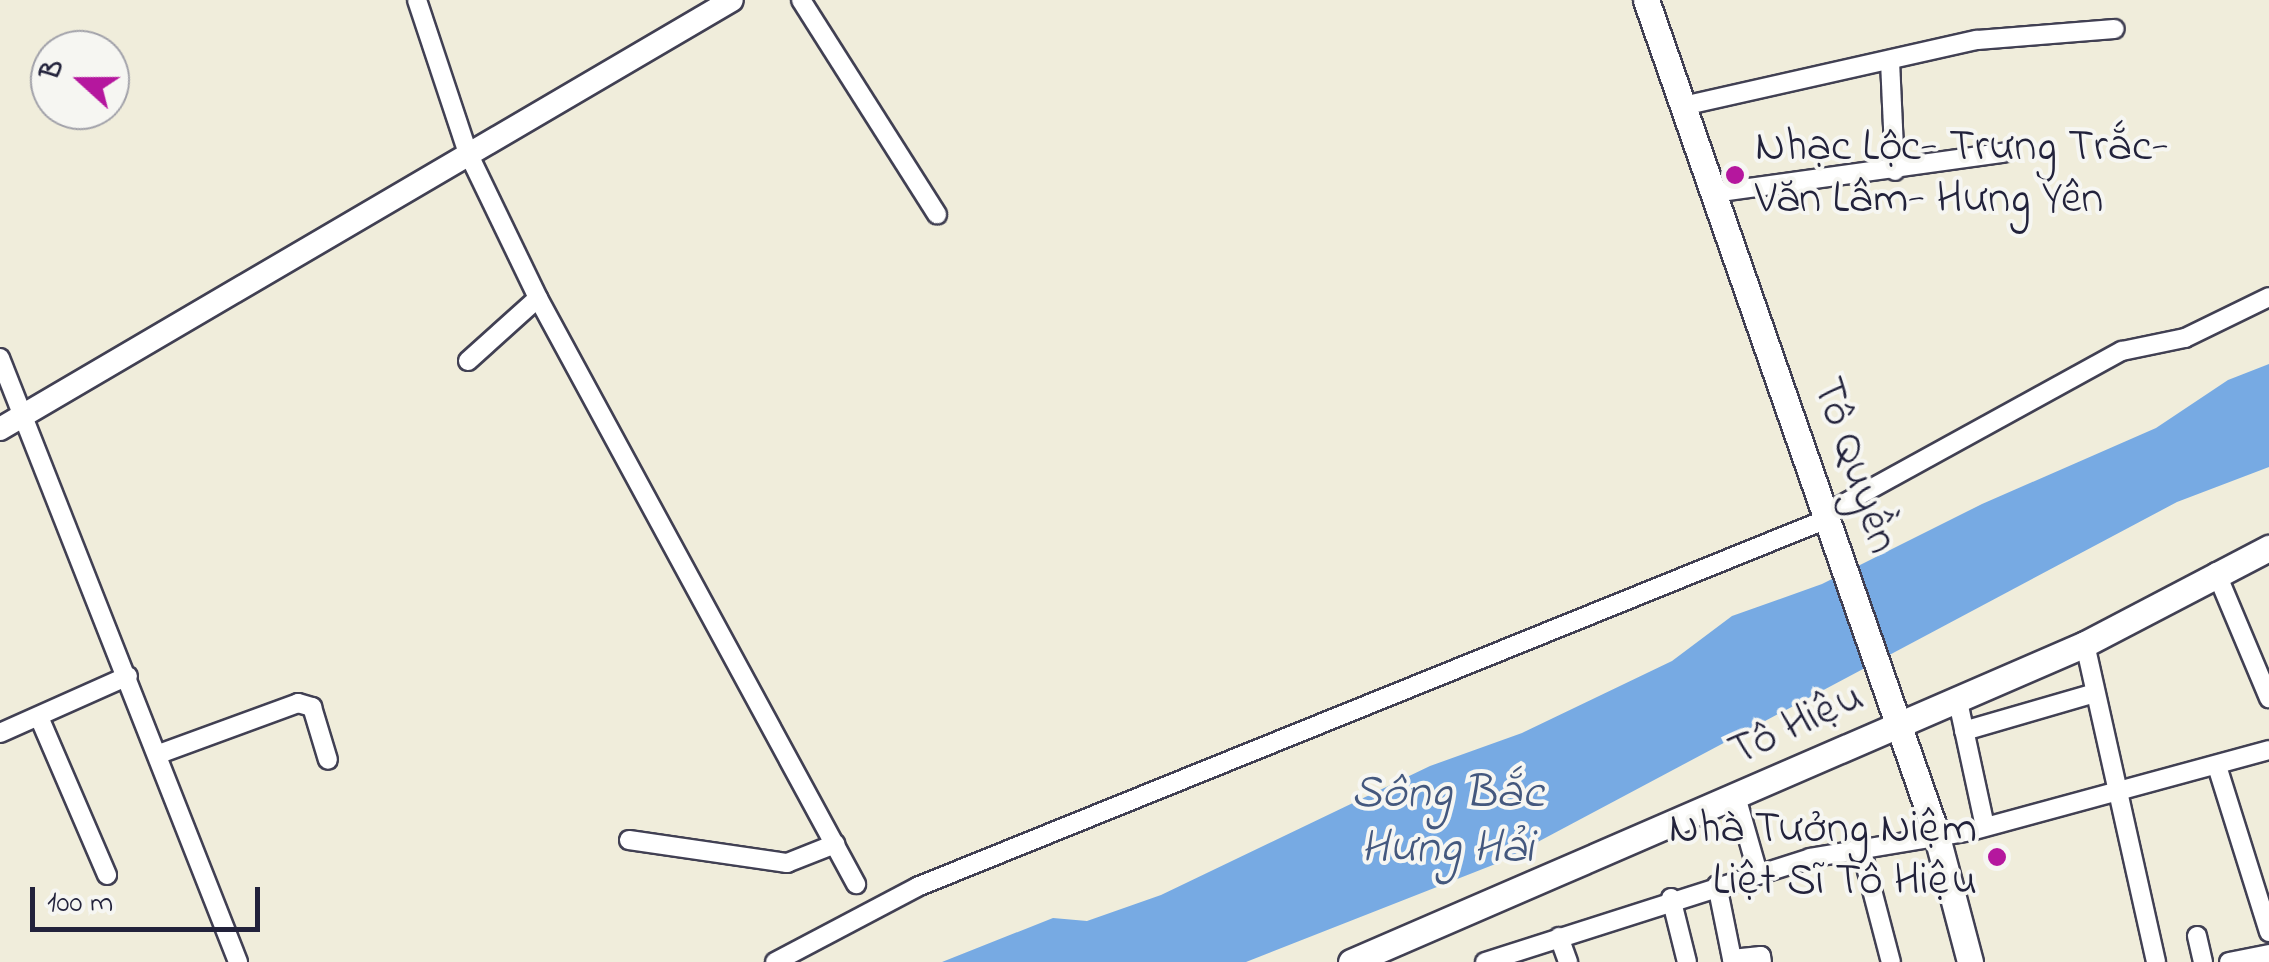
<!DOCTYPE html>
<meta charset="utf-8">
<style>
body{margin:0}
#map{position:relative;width:2269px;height:962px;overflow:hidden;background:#f0eddb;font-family:"Indie Flower",sans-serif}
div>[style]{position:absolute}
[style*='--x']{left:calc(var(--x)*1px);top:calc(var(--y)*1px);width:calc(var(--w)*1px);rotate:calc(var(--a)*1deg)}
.water>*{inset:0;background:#77aae3}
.roads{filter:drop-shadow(2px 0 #414053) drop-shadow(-2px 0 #414053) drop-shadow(0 2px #414053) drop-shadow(0 -2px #414053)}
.minor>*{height:18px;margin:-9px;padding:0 9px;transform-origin:9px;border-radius:9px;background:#fff}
.tertiary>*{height:22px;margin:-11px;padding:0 11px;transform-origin:11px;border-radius:11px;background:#fff}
.secondary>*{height:25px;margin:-12.5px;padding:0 12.5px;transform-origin:12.5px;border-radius:12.5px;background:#fff}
.dots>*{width:28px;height:28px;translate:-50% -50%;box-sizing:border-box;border:5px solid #f6f6f2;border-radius:50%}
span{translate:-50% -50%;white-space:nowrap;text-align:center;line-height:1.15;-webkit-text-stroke:8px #f6f6f2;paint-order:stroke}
.poi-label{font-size:45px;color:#22223b}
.left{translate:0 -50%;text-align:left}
.right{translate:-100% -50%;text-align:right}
.street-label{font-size:45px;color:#22223b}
.water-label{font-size:48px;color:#44587e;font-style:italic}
.north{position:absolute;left:30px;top:30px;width:100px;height:100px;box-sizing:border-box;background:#f6f6f2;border:2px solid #a1a1a9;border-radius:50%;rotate:291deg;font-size:28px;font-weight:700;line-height:40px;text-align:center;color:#22223b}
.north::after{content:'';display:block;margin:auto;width:35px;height:45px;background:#b5179e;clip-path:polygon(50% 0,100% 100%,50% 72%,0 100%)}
.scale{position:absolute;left:30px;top:887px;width:230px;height:45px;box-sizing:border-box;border:5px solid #22223b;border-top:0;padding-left:12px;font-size:30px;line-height:35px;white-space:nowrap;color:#22223b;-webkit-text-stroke:8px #f6f6f2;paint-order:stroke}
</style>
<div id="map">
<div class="water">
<div style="clip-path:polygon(2269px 364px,2269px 467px,2177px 502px,1498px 863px,1246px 962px,942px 962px,1053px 918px,1087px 921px,1161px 895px,1430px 766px,1522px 733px,1672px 661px,1732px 616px,1822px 584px,1982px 504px,2156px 428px,2228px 380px)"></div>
</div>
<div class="roads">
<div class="minor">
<div style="--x:417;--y:0;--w:161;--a:71.6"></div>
<div style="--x:468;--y:153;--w:161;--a:64.2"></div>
<div style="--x:538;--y:298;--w:667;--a:61.51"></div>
<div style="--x:801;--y:0;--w:254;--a:57.6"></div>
<div style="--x:1890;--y:61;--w:110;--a:87.4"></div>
<div style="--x:1683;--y:106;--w:301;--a:-12.7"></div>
<div style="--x:1977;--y:40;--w:138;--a:-4.6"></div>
<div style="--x:1713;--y:193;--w:293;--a:-7.9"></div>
<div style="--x:0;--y:358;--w:649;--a:68.49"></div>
<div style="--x:468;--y:361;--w:94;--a:-42"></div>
<div style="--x:1825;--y:514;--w:339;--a:-28.8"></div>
<div style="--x:2122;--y:351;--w:64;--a:-11.7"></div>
<div style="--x:2185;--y:338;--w:93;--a:-26"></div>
<div style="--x:2216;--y:572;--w:137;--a:67.2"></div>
<div style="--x:2085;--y:644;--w:326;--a:77.4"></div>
<div style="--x:1957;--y:697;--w:132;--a:77.8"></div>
<div style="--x:39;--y:717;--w:172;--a:66.7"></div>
<div style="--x:1964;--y:731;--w:136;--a:-16.2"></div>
<div style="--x:0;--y:733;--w:140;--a:-24"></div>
<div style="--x:159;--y:754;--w:148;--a:-20.1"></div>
<div style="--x:298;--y:703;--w:15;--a:16"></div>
<div style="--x:312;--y:707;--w:55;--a:73.2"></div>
<div style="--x:2217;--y:766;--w:174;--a:72.6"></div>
<div style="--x:1737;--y:800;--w:76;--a:74"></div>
<div style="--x:629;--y:840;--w:160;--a:8.3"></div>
<div style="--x:787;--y:863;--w:52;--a:-21.6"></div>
<div style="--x:1861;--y:848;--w:118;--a:75.3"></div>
<div style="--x:1717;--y:885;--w:76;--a:78.5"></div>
<div style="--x:1732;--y:959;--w:29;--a:-6"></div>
<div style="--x:1761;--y:956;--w:6;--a:81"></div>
<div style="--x:1671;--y:898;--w:66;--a:76"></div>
<div style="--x:2197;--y:936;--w:27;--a:77"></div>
<div style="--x:1559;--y:937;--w:27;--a:70"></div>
<div style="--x:775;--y:962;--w:161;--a:-27.8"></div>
<div style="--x:917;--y:887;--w:982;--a:-22.02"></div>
<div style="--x:1485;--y:962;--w:341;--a:-17.7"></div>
<div style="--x:1810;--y:858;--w:163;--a:-9.5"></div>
<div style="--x:1971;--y:831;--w:309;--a:-15.2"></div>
<div style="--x:2229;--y:962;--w:41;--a:-11.3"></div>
</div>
<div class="tertiary">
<div style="--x:0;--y:429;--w:848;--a:-30.37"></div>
</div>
<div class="secondary">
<div style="--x:1646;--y:0;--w:882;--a:70.8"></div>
<div style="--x:1936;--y:833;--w:133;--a:75.2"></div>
<div style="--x:1351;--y:962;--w:800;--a:-23.42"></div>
<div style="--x:2085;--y:644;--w:208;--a:-27.6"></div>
</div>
</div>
<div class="dots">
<div style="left:1735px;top:175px;background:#b5179e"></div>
<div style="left:1997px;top:857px;background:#b5179e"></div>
</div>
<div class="poi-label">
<span class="left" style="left:1755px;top:175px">Nhạc Lộc- Trưng Trắc-<br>Văn Lâm- Hưng Yên</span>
<span class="right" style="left:1977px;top:857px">Nhà Tưởng Niệm<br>Liệt Sĩ Tô Hiệu</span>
</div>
<div class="street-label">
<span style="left:1853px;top:466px;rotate:71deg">Tô Quyền</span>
<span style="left:1797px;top:726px;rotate:-25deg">Tô Hiệu</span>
</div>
<div class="water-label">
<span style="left:1447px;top:822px">Sông Bắc<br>Hưng Hải</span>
</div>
<div class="north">B</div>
<div class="scale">100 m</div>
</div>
